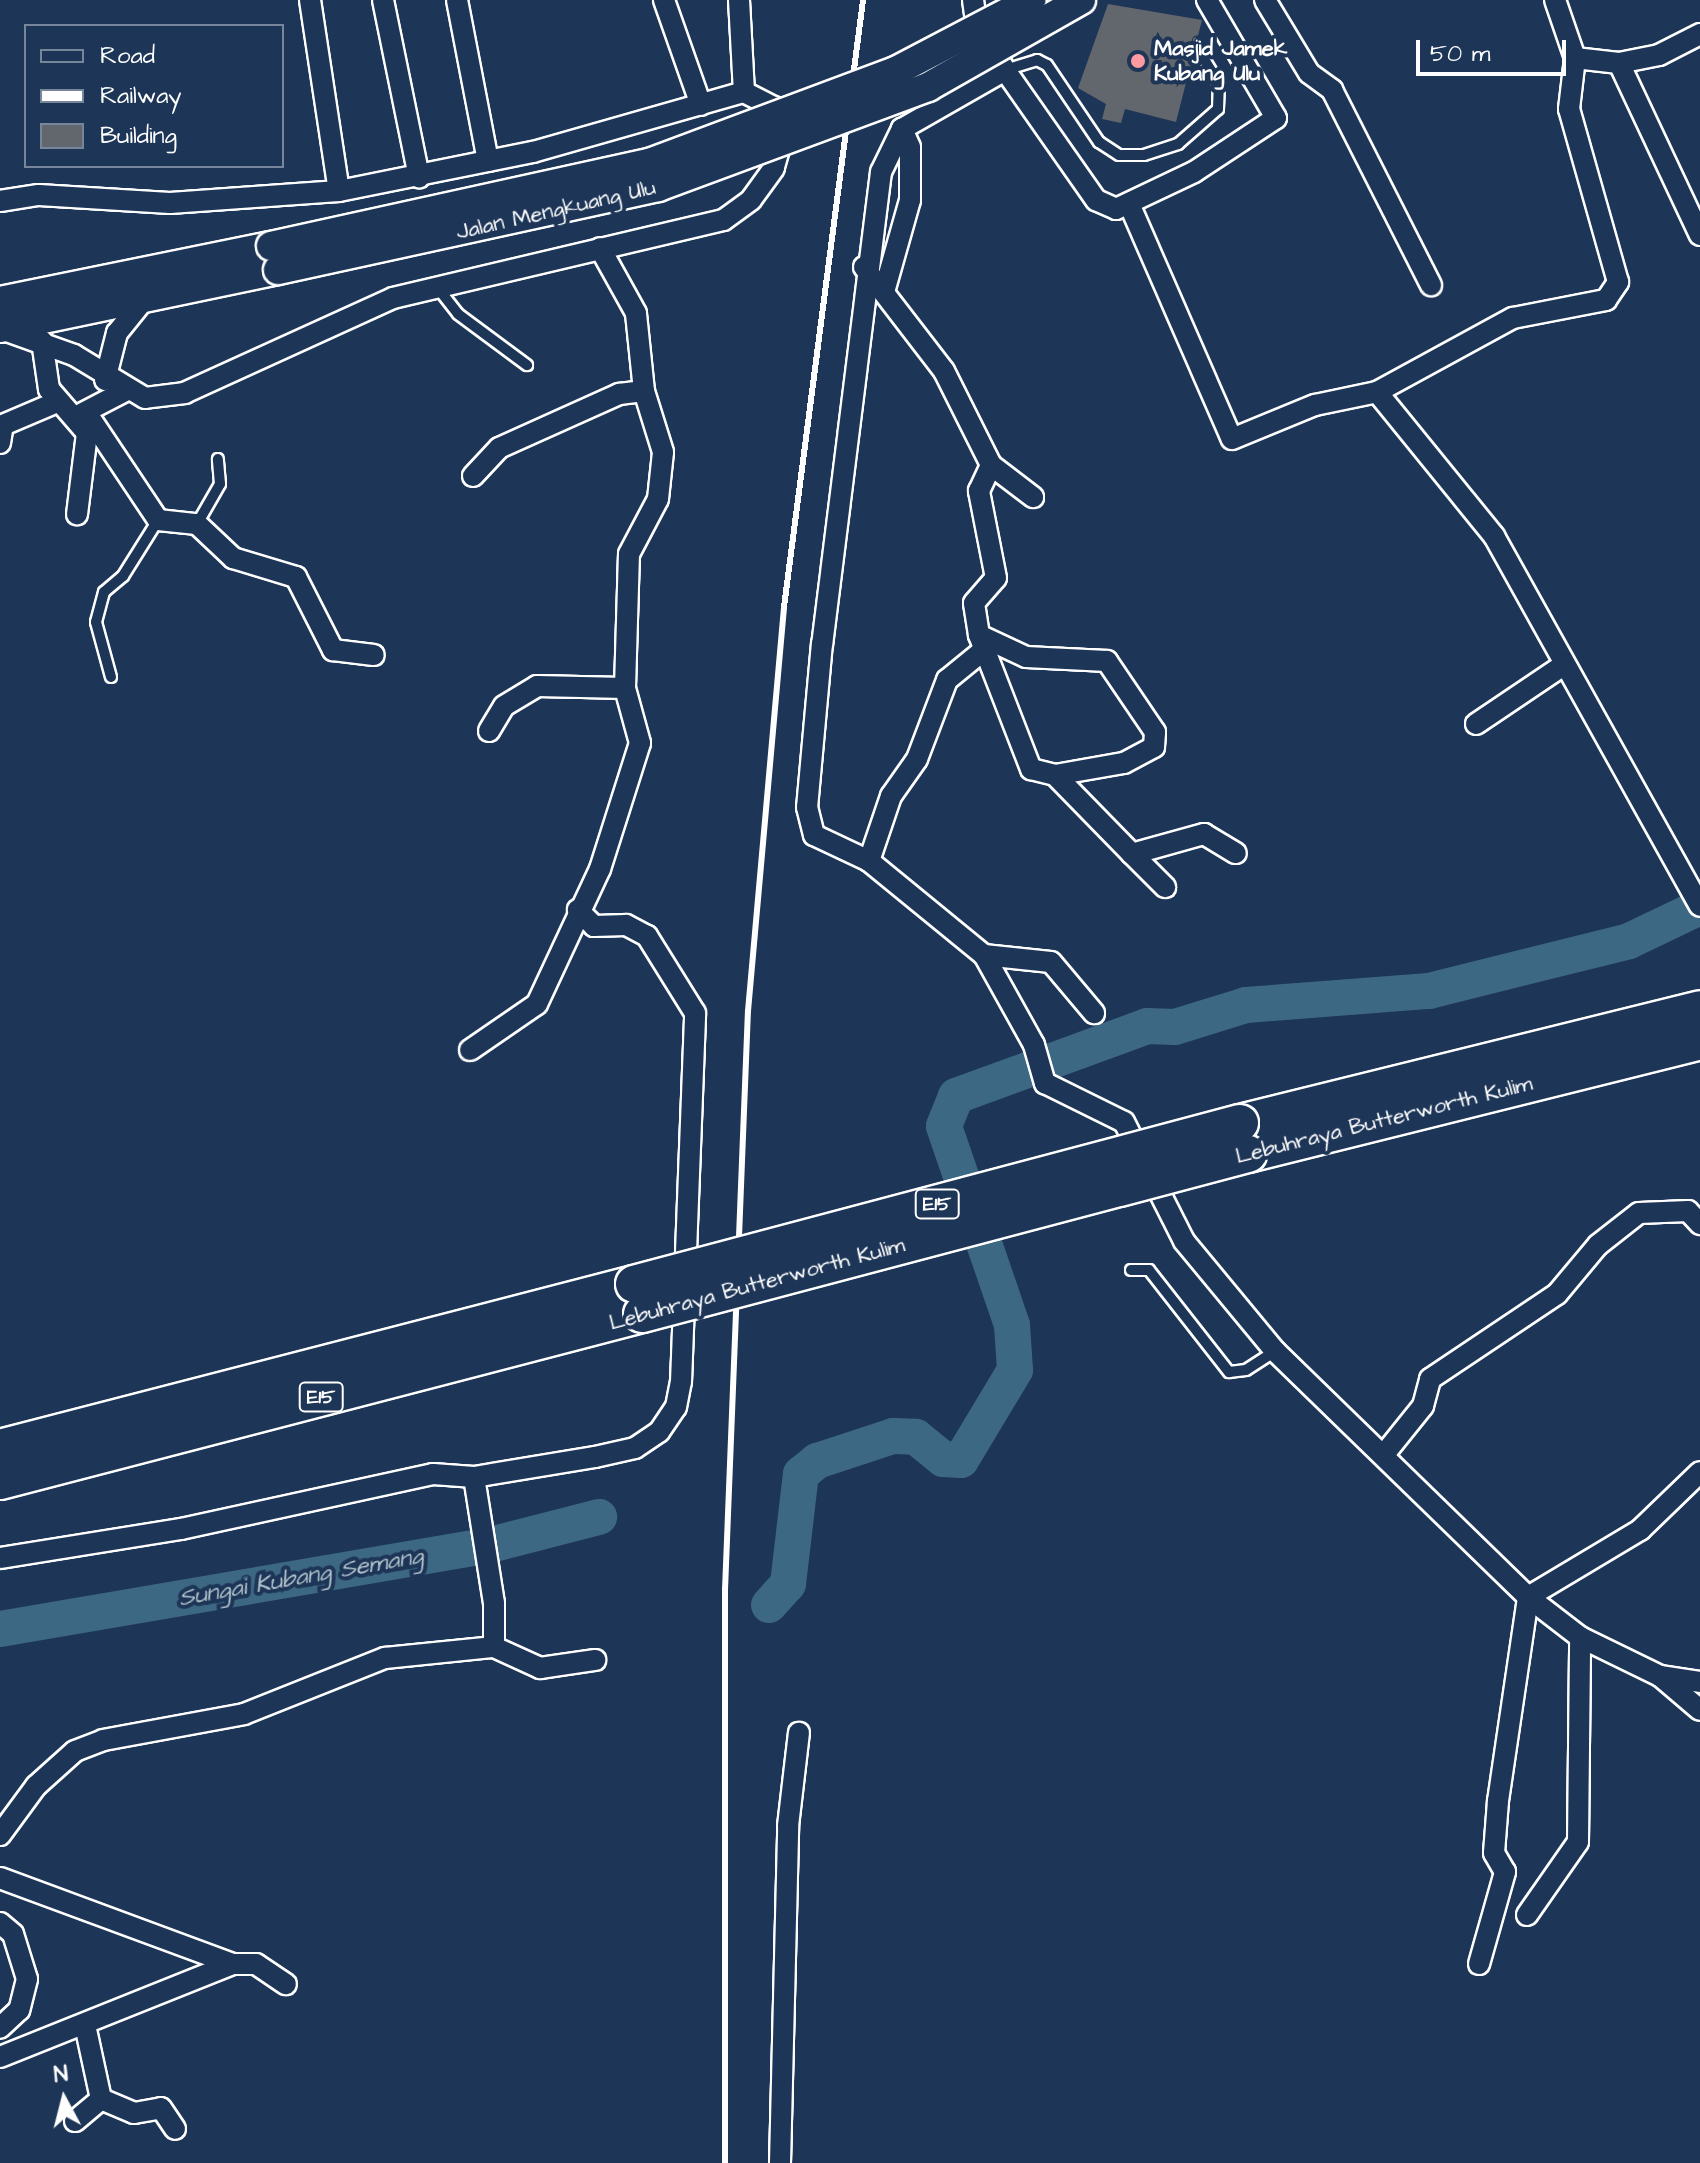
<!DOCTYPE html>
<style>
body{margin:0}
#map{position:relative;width:1700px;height:2163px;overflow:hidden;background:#1d3557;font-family:"Architects Daughter",sans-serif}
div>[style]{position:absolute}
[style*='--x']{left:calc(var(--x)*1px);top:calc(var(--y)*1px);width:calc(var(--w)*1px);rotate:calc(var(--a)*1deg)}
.river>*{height:36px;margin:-18px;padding:0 18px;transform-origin:18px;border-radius:18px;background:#3d6883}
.building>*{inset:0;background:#62666d}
.roads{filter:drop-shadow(2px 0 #fff) drop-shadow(-2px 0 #fff) drop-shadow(0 2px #fff) drop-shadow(0 -2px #fff)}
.lane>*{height:10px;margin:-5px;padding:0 5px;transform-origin:5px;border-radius:5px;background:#1d3557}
.street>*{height:20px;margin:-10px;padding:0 10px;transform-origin:10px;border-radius:10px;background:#1d3557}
.secondary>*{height:28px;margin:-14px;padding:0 14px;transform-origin:14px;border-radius:14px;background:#1d3557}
.highway>*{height:36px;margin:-18px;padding:0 18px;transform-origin:18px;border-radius:18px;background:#1d3557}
.rail>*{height:6px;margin:-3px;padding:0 3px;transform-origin:3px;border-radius:3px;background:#fff}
.bridges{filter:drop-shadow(2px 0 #fff) drop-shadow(-2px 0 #fff) drop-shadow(0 2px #fff) drop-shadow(0 -2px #fff)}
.secondary-bridge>*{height:28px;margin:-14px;padding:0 14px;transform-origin:14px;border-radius:14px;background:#1d3557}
.highway-bridge>*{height:36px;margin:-18px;padding:0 18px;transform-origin:18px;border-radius:18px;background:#1d3557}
.dots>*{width:22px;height:22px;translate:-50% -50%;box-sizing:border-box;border:4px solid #1d3557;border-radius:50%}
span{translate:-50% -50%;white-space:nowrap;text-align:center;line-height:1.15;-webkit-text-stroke:8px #1d3557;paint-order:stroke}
.shield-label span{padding:2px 6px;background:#1d3557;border:2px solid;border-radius:6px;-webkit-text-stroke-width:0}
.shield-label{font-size:20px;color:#fff;font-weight:700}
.poi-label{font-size:22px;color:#fff;font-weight:700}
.left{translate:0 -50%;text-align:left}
.street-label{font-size:22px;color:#fff}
.water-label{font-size:24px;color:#b1c3cd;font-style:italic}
.legend{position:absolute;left:24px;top:24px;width:260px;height:144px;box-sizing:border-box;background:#1d3557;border:2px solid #77869a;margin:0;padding:10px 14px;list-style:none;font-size:24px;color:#fff}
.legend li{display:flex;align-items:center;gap:16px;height:40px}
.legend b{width:40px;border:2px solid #77869a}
.north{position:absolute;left:24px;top:2059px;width:80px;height:80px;-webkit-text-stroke:6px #1d3557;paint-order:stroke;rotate:353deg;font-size:22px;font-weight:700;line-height:32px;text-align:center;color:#fff}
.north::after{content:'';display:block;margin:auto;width:28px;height:36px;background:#fff;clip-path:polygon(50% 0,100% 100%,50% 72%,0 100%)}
.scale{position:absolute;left:1416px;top:40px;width:150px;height:36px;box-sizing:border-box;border:4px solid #fff;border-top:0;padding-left:10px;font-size:24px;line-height:28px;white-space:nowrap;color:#fff;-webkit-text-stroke:6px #1d3557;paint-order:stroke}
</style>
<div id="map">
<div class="river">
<div style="--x:769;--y:1605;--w:28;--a:-48"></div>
<div style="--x:788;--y:1584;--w:111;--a:-83.3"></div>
<div style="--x:801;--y:1474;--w:21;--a:-39"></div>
<div style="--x:817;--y:1461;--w:80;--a:-18.2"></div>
<div style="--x:893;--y:1436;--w:23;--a:2"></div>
<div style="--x:916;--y:1437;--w:35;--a:39"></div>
<div style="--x:943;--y:1459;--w:18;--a:3"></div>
<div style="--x:961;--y:1460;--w:105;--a:-59"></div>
<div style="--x:1015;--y:1370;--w:45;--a:-93.8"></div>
<div style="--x:1012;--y:1325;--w:210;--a:-108.9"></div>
<div style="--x:944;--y:1126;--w:32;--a:-68"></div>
<div style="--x:956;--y:1096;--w:203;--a:-20.1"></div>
<div style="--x:1147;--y:1026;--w:28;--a:2"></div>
<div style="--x:1175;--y:1027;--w:74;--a:-17.2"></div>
<div style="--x:1246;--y:1005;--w:184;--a:-4.4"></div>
<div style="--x:1429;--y:991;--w:206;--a:-14"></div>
<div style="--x:1629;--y:941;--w:79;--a:-25.6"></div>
<div style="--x:0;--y:1629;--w:489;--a:-9.7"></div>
<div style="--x:482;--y:1547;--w:121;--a:-14.4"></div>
</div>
<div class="building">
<div style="clip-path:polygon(1108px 4px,1202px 20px,1176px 122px,1125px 109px,1121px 123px,1102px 119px,1106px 104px,1078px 88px)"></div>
</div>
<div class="roads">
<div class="lane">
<div style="--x:1005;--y:70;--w:34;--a:-17"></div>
<div style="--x:1037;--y:60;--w:11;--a:27"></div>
<div style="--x:1047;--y:65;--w:93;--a:56"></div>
<div style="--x:1099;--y:142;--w:24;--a:33"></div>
<div style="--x:1119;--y:155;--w:25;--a:0"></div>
<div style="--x:1144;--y:155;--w:36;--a:-18"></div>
<div style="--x:1178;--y:144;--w:53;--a:-41.2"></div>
<div style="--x:1218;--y:109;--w:25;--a:-88"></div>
<div style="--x:1219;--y:84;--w:26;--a:-121"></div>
<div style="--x:437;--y:287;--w:34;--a:52"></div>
<div style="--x:458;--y:314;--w:86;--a:36.5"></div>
<div style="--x:197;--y:524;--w:46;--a:-60.1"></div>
<div style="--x:220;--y:484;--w:25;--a:-95"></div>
<div style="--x:111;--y:677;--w:57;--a:-105.3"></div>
<div style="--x:96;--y:622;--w:31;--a:-75"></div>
<div style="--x:104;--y:592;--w:25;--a:-40"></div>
<div style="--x:123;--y:576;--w:66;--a:-58"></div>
<div style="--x:1131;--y:1270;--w:18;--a:0"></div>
<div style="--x:1149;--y:1270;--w:130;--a:51.9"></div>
<div style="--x:1229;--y:1372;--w:17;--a:-7"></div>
<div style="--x:1246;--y:1370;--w:35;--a:-33"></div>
</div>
<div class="street">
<div style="--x:310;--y:0;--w:193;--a:81.4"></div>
<div style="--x:383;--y:0;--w:181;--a:78.5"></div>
<div style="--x:457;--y:0;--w:164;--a:79.1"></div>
<div style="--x:664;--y:0;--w:111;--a:70.6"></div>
<div style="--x:739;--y:0;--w:92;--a:86.9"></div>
<div style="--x:973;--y:0;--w:22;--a:82"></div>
<div style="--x:976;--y:22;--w:56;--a:58.9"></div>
<div style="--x:1005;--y:70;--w:159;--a:55"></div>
<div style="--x:1096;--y:200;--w:22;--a:24"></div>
<div style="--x:1116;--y:209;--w:86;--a:-25.4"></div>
<div style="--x:1194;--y:172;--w:98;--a:-33.4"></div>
<div style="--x:1276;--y:118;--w:137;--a:-120.3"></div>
<div style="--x:1265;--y:0;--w:85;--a:58.9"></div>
<div style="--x:1309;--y:73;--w:29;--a:36"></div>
<div style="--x:1332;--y:90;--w:219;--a:63.1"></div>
<div style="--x:1575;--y:58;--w:44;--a:6.5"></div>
<div style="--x:1619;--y:63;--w:41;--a:-11.3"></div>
<div style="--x:1659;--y:55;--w:46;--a:-27.1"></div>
<div style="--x:1619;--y:63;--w:190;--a:64.8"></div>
<div style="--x:1005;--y:70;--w:119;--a:150.2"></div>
<div style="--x:902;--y:129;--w:48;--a:116"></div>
<div style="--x:881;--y:172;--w:475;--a:97.1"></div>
<div style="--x:822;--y:643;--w:165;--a:95.2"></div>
<div style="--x:807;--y:807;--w:29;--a:76"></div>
<div style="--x:814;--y:835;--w:61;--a:25.3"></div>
<div style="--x:869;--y:861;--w:149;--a:39.3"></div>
<div style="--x:984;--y:955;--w:103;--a:60.9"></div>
<div style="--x:1034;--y:1045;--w:40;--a:74"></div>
<div style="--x:1045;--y:1083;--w:88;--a:26.3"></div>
<div style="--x:1124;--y:1122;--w:133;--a:63.2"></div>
<div style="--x:1184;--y:1241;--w:143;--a:50.4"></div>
<div style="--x:1275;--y:1351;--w:353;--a:44.2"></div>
<div style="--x:1528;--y:1597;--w:66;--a:37.6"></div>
<div style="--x:1580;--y:1637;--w:89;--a:26"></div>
<div style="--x:1660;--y:1676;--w:40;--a:8.5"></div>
<div style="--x:0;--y:201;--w:39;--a:-9"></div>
<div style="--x:39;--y:195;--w:131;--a:3.5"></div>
<div style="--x:170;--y:203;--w:169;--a:-4.1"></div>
<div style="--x:339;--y:191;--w:198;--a:-11.4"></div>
<div style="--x:533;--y:152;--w:219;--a:-15.9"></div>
<div style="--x:744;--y:92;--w:34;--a:27"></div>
<div style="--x:774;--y:107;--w:27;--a:68"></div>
<div style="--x:784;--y:132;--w:37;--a:106"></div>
<div style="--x:774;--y:168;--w:39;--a:126"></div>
<div style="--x:751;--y:200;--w:34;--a:144"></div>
<div style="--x:723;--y:220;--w:339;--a:166.7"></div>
<div style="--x:393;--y:298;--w:229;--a:155.5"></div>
<div style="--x:185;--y:393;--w:40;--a:172.9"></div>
<div style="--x:145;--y:398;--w:83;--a:-148.8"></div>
<div style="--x:74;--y:355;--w:74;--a:-160.3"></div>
<div style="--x:1130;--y:206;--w:254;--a:66.4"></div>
<div style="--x:1232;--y:439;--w:90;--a:-22.3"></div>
<div style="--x:1315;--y:405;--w:63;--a:-11.8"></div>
<div style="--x:1377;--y:392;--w:155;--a:-28.6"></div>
<div style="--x:1513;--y:318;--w:95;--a:-11"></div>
<div style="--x:1606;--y:300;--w:22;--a:-56"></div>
<div style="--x:1618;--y:282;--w:180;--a:-105.8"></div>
<div style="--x:1569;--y:109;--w:51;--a:-83.3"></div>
<div style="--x:1575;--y:58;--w:61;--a:-109"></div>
<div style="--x:864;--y:267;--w:131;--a:52.4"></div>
<div style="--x:944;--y:371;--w:105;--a:63.4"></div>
<div style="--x:991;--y:465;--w:53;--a:37.3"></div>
<div style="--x:884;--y:292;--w:96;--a:-74.2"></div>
<div style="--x:910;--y:200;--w:53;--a:-90"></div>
<div style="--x:910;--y:147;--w:20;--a:-114"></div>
<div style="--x:42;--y:341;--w:49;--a:81.7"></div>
<div style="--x:49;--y:389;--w:58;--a:49.2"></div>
<div style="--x:87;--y:433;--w:82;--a:97"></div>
<div style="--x:105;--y:380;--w:49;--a:-75.7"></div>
<div style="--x:117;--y:333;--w:46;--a:-51.1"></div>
<div style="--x:1377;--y:392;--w:186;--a:50.9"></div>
<div style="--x:1494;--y:536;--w:423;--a:60.9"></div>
<div style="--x:88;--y:415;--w:126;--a:56.3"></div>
<div style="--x:158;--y:520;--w:39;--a:6"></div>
<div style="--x:197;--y:524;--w:50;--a:43.4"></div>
<div style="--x:233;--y:558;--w:66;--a:16.8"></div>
<div style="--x:296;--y:577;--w:82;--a:63.1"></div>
<div style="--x:333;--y:650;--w:41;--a:7"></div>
<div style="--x:77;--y:416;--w:54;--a:-27.5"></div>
<div style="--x:0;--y:443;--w:18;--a:-81"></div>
<div style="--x:3;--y:425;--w:59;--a:-23.1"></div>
<div style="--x:473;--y:476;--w:38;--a:-47"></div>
<div style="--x:499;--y:448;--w:132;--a:-24.2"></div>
<div style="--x:619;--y:394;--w:25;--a:-7"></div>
<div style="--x:979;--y:635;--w:144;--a:68.8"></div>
<div style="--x:1031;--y:769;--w:25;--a:14"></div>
<div style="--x:1055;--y:775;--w:70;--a:-9.9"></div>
<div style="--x:1124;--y:763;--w:34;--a:-28"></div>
<div style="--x:1154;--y:747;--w:15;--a:-86"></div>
<div style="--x:1155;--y:732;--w:86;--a:-124.1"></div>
<div style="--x:1107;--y:661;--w:81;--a:-177.2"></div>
<div style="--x:1026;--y:657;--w:52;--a:-154.9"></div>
<div style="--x:979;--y:635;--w:32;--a:-99"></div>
<div style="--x:974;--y:603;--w:33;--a:-49"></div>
<div style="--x:996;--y:578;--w:89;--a:-101.1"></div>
<div style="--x:979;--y:491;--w:29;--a:-65"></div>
<div style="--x:1476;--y:724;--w:107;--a:-34"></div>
<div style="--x:489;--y:731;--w:29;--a:-59"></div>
<div style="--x:504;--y:706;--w:39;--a:-31"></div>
<div style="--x:537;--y:686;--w:88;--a:1.3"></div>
<div style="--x:1055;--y:775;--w:110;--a:45.7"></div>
<div style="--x:1132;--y:854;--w:75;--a:-15.5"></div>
<div style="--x:1204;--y:834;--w:37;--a:31"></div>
<div style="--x:1132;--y:854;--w:47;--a:45"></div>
<div style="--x:869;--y:861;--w:69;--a:-71.3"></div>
<div style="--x:891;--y:796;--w:45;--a:-54.9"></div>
<div style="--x:917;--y:759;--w:85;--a:-69.2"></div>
<div style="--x:947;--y:680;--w:49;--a:-39.2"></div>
<div style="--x:984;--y:955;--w:67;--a:6"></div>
<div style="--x:1051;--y:962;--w:67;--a:49.9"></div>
<div style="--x:470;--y:1050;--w:81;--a:-34.5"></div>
<div style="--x:537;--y:1004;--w:149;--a:-65"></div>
<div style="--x:600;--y:869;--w:132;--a:-72.4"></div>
<div style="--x:640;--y:743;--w:57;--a:-105.3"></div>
<div style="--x:625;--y:688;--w:134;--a:-88.3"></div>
<div style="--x:629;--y:554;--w:62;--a:-62.2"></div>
<div style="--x:658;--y:499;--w:47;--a:-83.9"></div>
<div style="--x:663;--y:452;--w:64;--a:-107.3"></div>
<div style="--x:644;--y:391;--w:78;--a:-95.9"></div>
<div style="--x:636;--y:313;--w:74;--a:-119"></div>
<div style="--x:1386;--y:1452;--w:59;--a:-51.2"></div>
<div style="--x:1423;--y:1406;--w:28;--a:-75"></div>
<div style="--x:1430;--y:1379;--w:153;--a:-33.8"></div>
<div style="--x:1557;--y:1294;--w:64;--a:-50.1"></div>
<div style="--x:1598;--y:1245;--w:52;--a:-38"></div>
<div style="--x:1639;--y:1213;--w:49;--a:-2.3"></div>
<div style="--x:1688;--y:1211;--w:18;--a:47"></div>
<div style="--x:474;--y:1477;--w:128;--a:81"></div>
<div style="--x:494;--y:1603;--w:44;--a:90"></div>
<div style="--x:494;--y:1647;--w:51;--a:24.5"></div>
<div style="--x:540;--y:1668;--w:56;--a:-8.3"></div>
<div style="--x:0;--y:1558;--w:183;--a:-9.1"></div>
<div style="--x:181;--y:1529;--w:258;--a:-12.3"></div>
<div style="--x:433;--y:1474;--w:41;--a:4.2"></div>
<div style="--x:474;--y:1477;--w:123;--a:-9.4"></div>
<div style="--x:595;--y:1457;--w:41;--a:-12.7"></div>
<div style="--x:635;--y:1448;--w:29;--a:-34"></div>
<div style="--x:659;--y:1432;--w:30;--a:-56"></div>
<div style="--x:676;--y:1407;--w:25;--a:-79"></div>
<div style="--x:681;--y:1382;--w:369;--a:-87.8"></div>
<div style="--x:695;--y:1013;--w:91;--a:-121.9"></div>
<div style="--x:647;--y:936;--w:24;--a:-152"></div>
<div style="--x:626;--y:925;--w:32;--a:178"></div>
<div style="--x:594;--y:926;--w:23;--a:-135"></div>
<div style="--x:1660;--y:1676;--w:52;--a:40.4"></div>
<div style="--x:0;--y:1835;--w:61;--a:-53.7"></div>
<div style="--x:36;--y:1786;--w:52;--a:-41.9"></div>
<div style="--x:75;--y:1751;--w:30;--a:-21"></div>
<div style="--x:103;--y:1740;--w:143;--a:-10.4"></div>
<div style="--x:244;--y:1714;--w:152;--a:-21.7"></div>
<div style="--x:385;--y:1658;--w:110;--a:-5.8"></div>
<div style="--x:0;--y:1878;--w:247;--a:20.3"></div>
<div style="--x:1527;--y:1915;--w:89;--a:-55.1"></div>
<div style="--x:1578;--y:1842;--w:205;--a:-89.4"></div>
<div style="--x:0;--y:1923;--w:17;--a:40"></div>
<div style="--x:13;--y:1934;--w:47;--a:72.7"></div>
<div style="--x:27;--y:1979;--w:32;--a:104"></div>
<div style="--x:19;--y:2010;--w:26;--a:137"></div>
<div style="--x:1479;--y:1964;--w:96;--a:-74.2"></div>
<div style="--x:1505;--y:1872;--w:22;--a:-120"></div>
<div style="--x:1494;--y:1853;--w:52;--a:-85.6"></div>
<div style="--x:1498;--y:1801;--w:206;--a:-81.6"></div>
<div style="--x:1528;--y:1597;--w:131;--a:-30.9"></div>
<div style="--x:1640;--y:1530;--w:83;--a:-44"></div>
<div style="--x:0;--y:2057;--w:250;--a:-21.8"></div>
<div style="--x:232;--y:1964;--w:24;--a:0"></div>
<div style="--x:256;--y:1964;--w:36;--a:34"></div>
<div style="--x:101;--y:2099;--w:36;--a:23"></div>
<div style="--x:134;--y:2113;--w:27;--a:-10"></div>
<div style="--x:161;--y:2108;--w:25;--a:56"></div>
<div style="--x:75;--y:2121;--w:34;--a:-40"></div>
<div style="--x:101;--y:2099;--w:76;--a:-102.2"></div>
<div style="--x:780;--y:2163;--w:337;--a:-88.6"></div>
<div style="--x:788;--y:1826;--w:94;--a:-83.3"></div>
</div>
<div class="secondary">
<div style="--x:0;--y:301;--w:277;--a:-11.5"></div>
<div style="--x:0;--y:328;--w:284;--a:-11.8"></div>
</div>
<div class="highway">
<div style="--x:1240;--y:1123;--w:474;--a:-13.9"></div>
<div style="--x:1248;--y:1154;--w:466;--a:-14"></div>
<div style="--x:0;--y:1448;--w:655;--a:-14.5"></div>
<div style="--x:0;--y:1481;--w:663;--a:-14.58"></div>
</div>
</div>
<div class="rail">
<div style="--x:725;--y:2163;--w:573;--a:-90"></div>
<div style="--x:725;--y:1590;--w:579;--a:-87.73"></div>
<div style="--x:748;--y:1011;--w:406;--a:-84.9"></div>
<div style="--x:784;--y:607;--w:612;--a:-82.58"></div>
</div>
<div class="bridges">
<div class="secondary-bridge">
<div style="--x:271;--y:246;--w:390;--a:-12.4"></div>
<div style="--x:652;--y:162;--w:260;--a:-20.5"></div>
<div style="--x:896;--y:71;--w:153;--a:-27.7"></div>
<div style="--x:278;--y:270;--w:389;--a:-12.3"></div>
<div style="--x:658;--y:187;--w:288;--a:-20.3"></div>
<div style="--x:928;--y:87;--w:176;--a:-29.6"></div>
</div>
<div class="highway-bridge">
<div style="--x:634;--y:1284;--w:627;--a:-14.88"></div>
<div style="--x:642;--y:1314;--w:627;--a:-14.79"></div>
</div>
</div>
<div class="dots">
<div style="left:1138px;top:61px;background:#ff9aa2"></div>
</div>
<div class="shield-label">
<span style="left:937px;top:1204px">E15</span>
<span style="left:321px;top:1397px">E15</span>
</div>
<div class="poi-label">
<span class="left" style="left:1154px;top:61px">Masjid Jamek<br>Kubang Ulu</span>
</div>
<div class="street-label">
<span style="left:556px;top:210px;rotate:-13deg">Jalan Mengkuang Ulu</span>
<span style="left:1384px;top:1120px;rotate:-14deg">Lebuhraya Butterworth Kulim</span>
<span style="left:757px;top:1284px;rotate:-15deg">Lebuhraya Butterworth Kulim</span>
</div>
<div class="water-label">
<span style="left:301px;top:1578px;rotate:-10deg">Sungai Kubang Semang</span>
</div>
<ul class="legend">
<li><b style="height:10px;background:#1d3557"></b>Road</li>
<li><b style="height:10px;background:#fff"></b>Railway</li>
<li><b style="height:22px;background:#62666d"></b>Building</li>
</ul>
<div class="north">N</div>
<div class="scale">50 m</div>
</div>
